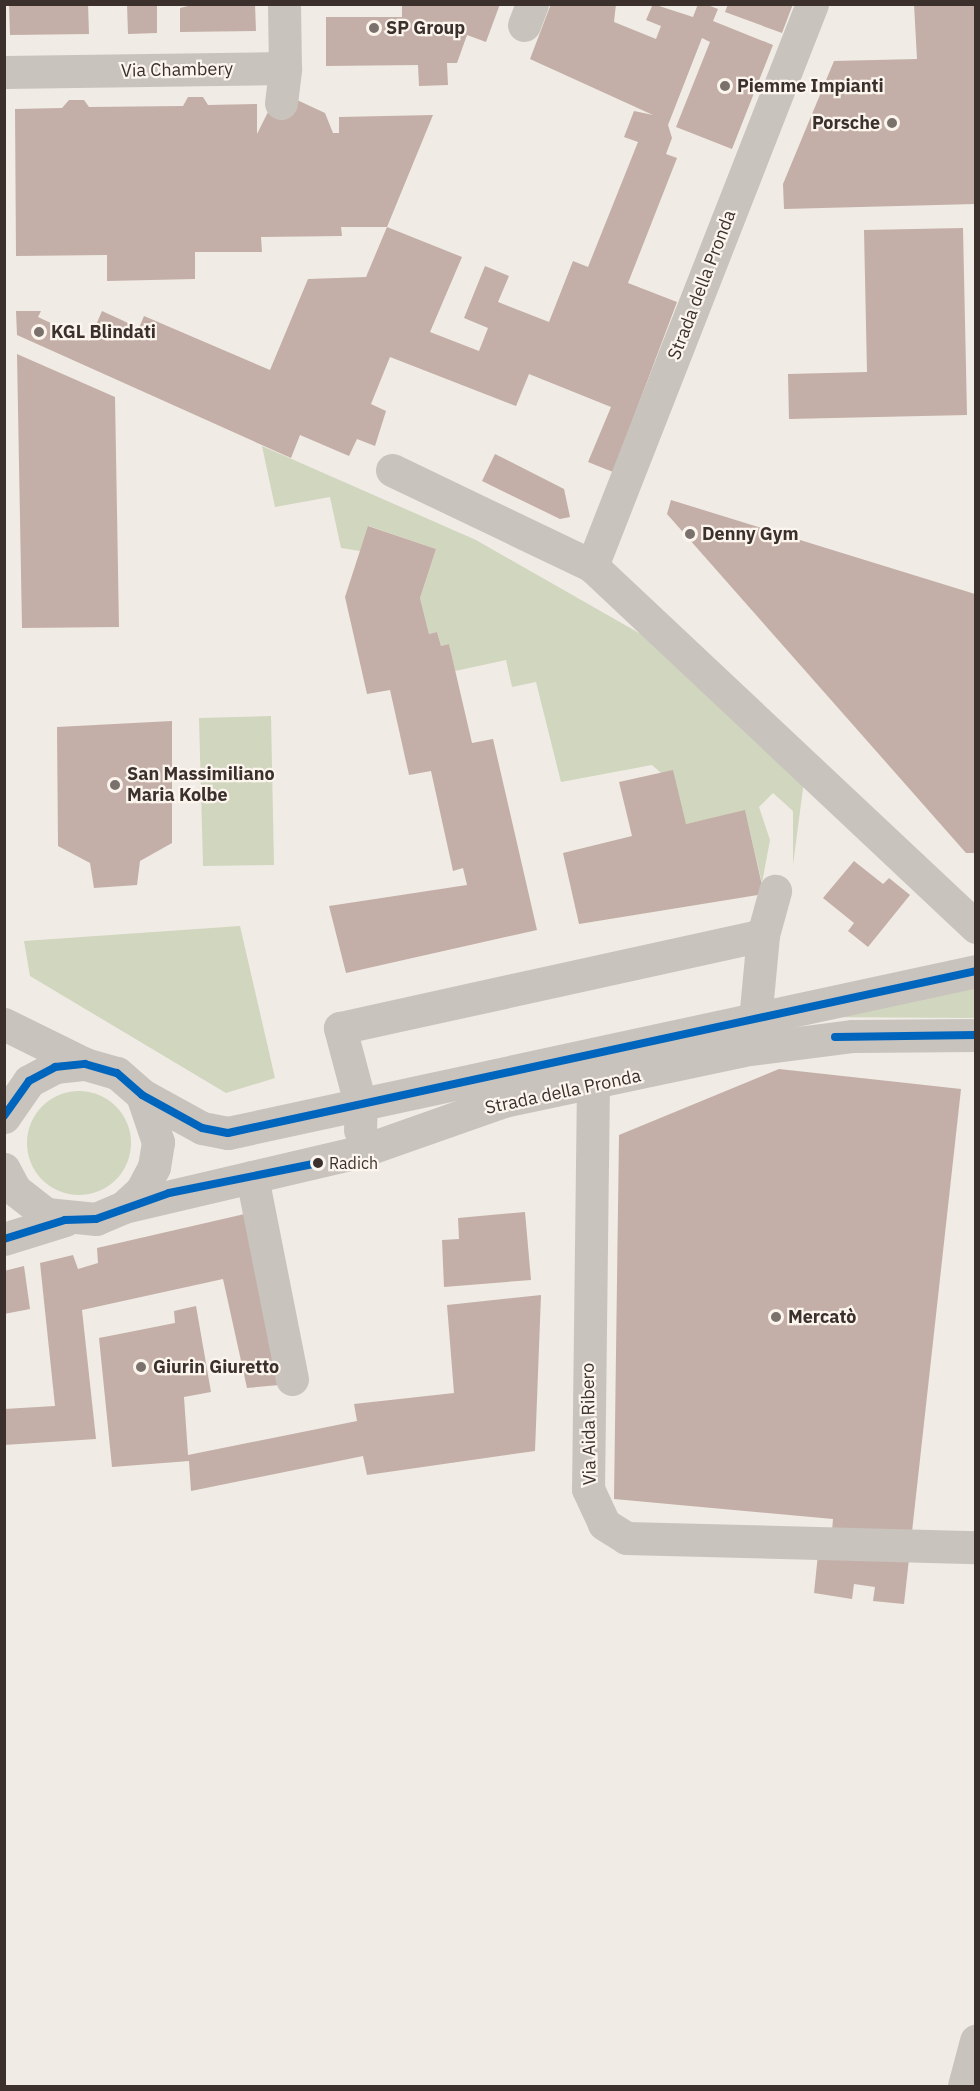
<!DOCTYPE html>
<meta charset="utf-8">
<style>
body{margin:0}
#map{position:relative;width:980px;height:2091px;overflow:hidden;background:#f0ebe5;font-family:"IBM Plex Sans",sans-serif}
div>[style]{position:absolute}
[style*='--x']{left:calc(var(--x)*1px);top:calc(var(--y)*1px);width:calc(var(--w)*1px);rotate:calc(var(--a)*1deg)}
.green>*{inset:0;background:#d1d6bf}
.round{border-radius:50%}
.building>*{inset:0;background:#c3afa7}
.minor>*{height:33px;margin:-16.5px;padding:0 16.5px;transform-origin:16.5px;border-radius:16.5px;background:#c9c3be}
.bus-1>*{height:8px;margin:-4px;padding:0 4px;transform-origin:4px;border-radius:4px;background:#0065bd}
.dots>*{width:16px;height:16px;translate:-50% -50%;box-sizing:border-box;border:3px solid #fbf5ee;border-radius:50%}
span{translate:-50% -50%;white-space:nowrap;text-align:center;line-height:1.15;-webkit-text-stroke:4.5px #fbf5ee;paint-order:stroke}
.bus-label{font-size:16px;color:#3b302b}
.left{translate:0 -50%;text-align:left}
.poi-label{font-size:18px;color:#3b302b;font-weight:700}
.right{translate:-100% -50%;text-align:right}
.street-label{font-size:18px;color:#3b302b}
.frame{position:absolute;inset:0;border:6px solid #3b302b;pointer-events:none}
</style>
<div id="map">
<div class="green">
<div style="clip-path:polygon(262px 446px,476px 540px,660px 645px,804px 781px,793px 865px,793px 811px,773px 793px,759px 807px,770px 840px,762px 883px,745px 811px,686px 824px,661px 773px,652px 765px,561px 782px,536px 682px,512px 687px,506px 660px,455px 671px,449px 644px,441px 646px,437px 632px,429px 634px,420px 598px,436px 549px,369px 526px,360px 551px,341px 548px,330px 497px,275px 507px)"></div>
<div style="clip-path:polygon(271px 716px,274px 865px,203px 866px,199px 718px)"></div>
<div style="clip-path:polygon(240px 926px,275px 1078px,226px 1093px,30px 976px,24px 941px)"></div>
<div style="clip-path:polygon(975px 982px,975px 1018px,811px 1017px)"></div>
<div class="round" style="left:27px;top:1091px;width:104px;height:104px"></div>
</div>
<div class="building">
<div style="clip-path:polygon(9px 4px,88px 4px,89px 34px,10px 35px)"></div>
<div style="clip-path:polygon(127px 4px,157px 4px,157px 33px,128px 34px)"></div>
<div style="clip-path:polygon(196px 4px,255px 4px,256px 31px,180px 32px,180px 8px)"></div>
<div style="clip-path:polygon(402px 4px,500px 4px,486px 42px,467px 35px,457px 63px,447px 63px,448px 85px,419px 86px,418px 65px,326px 66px,326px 17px,402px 17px)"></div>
<div style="clip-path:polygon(551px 4px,616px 4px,614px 22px,656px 39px,661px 26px,646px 20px,653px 4px,693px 17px,698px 4px,705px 4px,718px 9px,713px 21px,773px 45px,732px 149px,676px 127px,710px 42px,702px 38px,668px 125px,672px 138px,666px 154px,677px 158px,628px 283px,677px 302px,613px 472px,588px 462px,611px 407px,529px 374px,516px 406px,390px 357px,371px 404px,386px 411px,375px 446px,357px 439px,349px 456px,300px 435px,291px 458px,17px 335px,16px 311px,41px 311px,38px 317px,89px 341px,102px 311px,139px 328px,144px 316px,270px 370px,308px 279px,366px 277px,387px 227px,462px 257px,430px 332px,479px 351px,488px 328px,464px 318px,485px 266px,509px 276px,498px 302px,549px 322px,573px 261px,588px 267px,638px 142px,624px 137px,634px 111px,653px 115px,530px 59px)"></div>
<div style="clip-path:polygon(728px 4px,793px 4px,782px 33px,725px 12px)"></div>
<div style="clip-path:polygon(914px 4px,975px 4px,975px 204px,784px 209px,783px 184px,834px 61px,917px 59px)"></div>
<div style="clip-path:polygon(188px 97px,203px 97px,208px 105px,257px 104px,257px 134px,269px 110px,297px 100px,325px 113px,333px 133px,339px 133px,339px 117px,433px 115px,387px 227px,341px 227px,342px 236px,261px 237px,262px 252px,195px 252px,195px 279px,107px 281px,107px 255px,16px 256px,15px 109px,62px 108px,69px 100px,84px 100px,89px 107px,183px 106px)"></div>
<div style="clip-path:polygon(963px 228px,967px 415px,789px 419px,788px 374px,867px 372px,864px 230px)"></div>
<div style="clip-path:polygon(17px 354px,115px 397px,119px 627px,22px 628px)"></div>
<div style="clip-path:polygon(495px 454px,564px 489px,570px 517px,560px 519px,482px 481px)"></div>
<div style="clip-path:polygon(671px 500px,975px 594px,975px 853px,966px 853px,667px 514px)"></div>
<div style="clip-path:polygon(368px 526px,436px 549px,420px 598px,429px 634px,437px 632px,441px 646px,449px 644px,472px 743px,493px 739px,537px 930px,346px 973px,329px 906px,467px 885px,463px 868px,453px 871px,431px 771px,409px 775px,390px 690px,367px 694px,345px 597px)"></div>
<div style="clip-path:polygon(172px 721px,172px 843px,140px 861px,137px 885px,94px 888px,90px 863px,58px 846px,57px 727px)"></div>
<div style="clip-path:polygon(673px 770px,686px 824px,745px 810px,764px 894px,579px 924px,563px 853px,632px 836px,619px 782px)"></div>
<div style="clip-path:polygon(854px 861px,883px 884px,889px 878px,910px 895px,868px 947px,848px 931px,854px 923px,823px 898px)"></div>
<div style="clip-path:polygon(779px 1069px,961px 1089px,904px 1604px,873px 1601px,875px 1587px,854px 1584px,852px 1599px,814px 1593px,818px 1554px,830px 1556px,833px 1519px,614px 1499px,619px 1135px)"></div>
<div style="clip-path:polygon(525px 1212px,531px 1280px,444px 1287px,442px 1240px,459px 1239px,458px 1218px)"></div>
<div style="clip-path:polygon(249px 1213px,279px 1385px,247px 1388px,223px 1279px,82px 1310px,96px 1439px,4px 1445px,4px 1409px,55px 1406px,40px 1263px,73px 1255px,78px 1269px,98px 1263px,97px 1248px)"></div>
<div style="clip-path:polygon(24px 1266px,30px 1309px,4px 1314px,4px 1271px)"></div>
<div style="clip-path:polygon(541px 1295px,535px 1451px,367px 1475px,363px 1456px,191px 1491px,189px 1461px,112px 1467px,99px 1338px,175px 1323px,174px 1311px,196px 1306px,211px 1392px,184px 1397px,188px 1455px,357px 1421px,354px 1404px,454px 1393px,447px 1305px)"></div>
</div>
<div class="minor">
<div style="--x:524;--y:25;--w:22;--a:-69"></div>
<div style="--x:4;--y:72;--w:281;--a:-0.8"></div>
<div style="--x:285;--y:68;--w:64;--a:-90.9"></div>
<div style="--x:281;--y:103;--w:35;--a:-83"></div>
<div style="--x:392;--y:470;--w:222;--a:25.6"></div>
<div style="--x:592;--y:566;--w:527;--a:43.23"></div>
<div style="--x:592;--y:566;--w:604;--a:-68.62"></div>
<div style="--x:755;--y:1020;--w:85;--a:-84.6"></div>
<div style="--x:4;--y:1024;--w:90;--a:26.3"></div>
<div style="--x:593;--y:1083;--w:406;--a:90.7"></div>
<div style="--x:588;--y:1489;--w:38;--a:65"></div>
<div style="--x:604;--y:1524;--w:26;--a:32"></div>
<div style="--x:626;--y:1538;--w:350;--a:1.5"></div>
<div style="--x:142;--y:1095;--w:68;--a:28.8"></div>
<div style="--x:202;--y:1128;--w:26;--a:11"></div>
<div style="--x:228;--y:1133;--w:765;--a:-12.22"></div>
<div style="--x:4;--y:1117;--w:44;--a:-55.2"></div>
<div style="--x:29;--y:1081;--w:30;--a:-28"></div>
<div style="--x:55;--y:1067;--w:30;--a:-6"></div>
<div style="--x:85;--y:1064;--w:33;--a:16"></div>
<div style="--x:117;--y:1073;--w:33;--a:41"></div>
<div style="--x:142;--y:1095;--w:50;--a:71.2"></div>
<div style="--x:158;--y:1142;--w:25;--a:99"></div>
<div style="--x:154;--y:1167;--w:26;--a:118"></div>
<div style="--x:142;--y:1190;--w:25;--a:137"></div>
<div style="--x:124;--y:1207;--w:30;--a:157"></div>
<div style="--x:96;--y:1219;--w:50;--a:-174.3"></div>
<div style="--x:46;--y:1214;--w:39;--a:-142"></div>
<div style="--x:15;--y:1190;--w:24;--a:-118"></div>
<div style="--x:360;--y:1130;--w:23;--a:-88"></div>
<div style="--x:361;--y:1107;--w:82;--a:-104.9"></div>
<div style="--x:340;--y:1028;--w:433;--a:-12.4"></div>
<div style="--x:763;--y:935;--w:46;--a:-74.7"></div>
<div style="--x:252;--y:1177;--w:206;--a:78.8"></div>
<div style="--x:124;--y:1207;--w:241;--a:-13.2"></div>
<div style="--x:359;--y:1152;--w:154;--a:-19.4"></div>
<div style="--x:504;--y:1101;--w:244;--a:-12"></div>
<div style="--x:743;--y:1050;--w:111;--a:-7.3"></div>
<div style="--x:853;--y:1036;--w:123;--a:-0.5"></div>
<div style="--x:4;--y:1239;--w:64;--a:-17.3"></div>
<div style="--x:964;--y:2086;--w:47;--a:-75.1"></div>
</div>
<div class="bus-1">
<div style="--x:835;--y:1037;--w:141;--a:-0.8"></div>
<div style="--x:4;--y:1116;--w:43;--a:-54.5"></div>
<div style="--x:29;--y:1081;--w:30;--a:-28"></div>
<div style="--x:55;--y:1067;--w:30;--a:-6"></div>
<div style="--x:85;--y:1064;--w:33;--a:16"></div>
<div style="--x:117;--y:1073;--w:33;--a:41"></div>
<div style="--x:142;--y:1095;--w:68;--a:28.8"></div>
<div style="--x:202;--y:1128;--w:26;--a:11"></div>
<div style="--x:228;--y:1133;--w:765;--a:-12.22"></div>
<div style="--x:4;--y:1239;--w:64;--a:-17.3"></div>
<div style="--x:65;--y:1220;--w:31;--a:-2"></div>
<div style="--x:96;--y:1219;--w:77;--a:-19.6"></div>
<div style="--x:169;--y:1193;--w:152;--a:-11.4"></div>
</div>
<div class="dots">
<div style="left:374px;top:28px;background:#7a716c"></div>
<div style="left:725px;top:86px;background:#7a716c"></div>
<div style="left:892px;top:123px;background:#7a716c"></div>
<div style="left:39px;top:332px;background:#7a716c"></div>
<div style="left:690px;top:534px;background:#7a716c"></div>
<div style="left:115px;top:785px;background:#7a716c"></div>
<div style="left:318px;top:1163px;background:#3b302b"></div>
<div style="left:776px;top:1317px;background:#7a716c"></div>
<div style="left:141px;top:1367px;background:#7a716c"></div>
</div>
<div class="bus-label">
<span class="left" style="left:329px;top:1163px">Radich</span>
</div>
<div class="poi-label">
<span class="left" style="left:386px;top:28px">SP Group</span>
<span class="left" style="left:737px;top:86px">Piemme Impianti</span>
<span class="right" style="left:880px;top:123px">Porsche</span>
<span class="left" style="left:51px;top:332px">KGL Blindati</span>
<span class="left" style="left:702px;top:534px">Denny Gym</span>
<span class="left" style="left:127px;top:785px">San Massimiliano<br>Maria Kolbe</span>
<span class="left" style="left:788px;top:1317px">Mercatò</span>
<span class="left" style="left:153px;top:1367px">Giurin Giuretto</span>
</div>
<div class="street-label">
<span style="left:177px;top:70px;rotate:-1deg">Via Chambery</span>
<span style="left:702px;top:285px;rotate:-69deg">Strada della Pronda</span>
<span style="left:563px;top:1092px;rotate:-12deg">Strada della Pronda</span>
<span style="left:589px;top:1424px;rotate:-91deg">Via Aida Ribero</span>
</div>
<div class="frame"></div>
</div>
